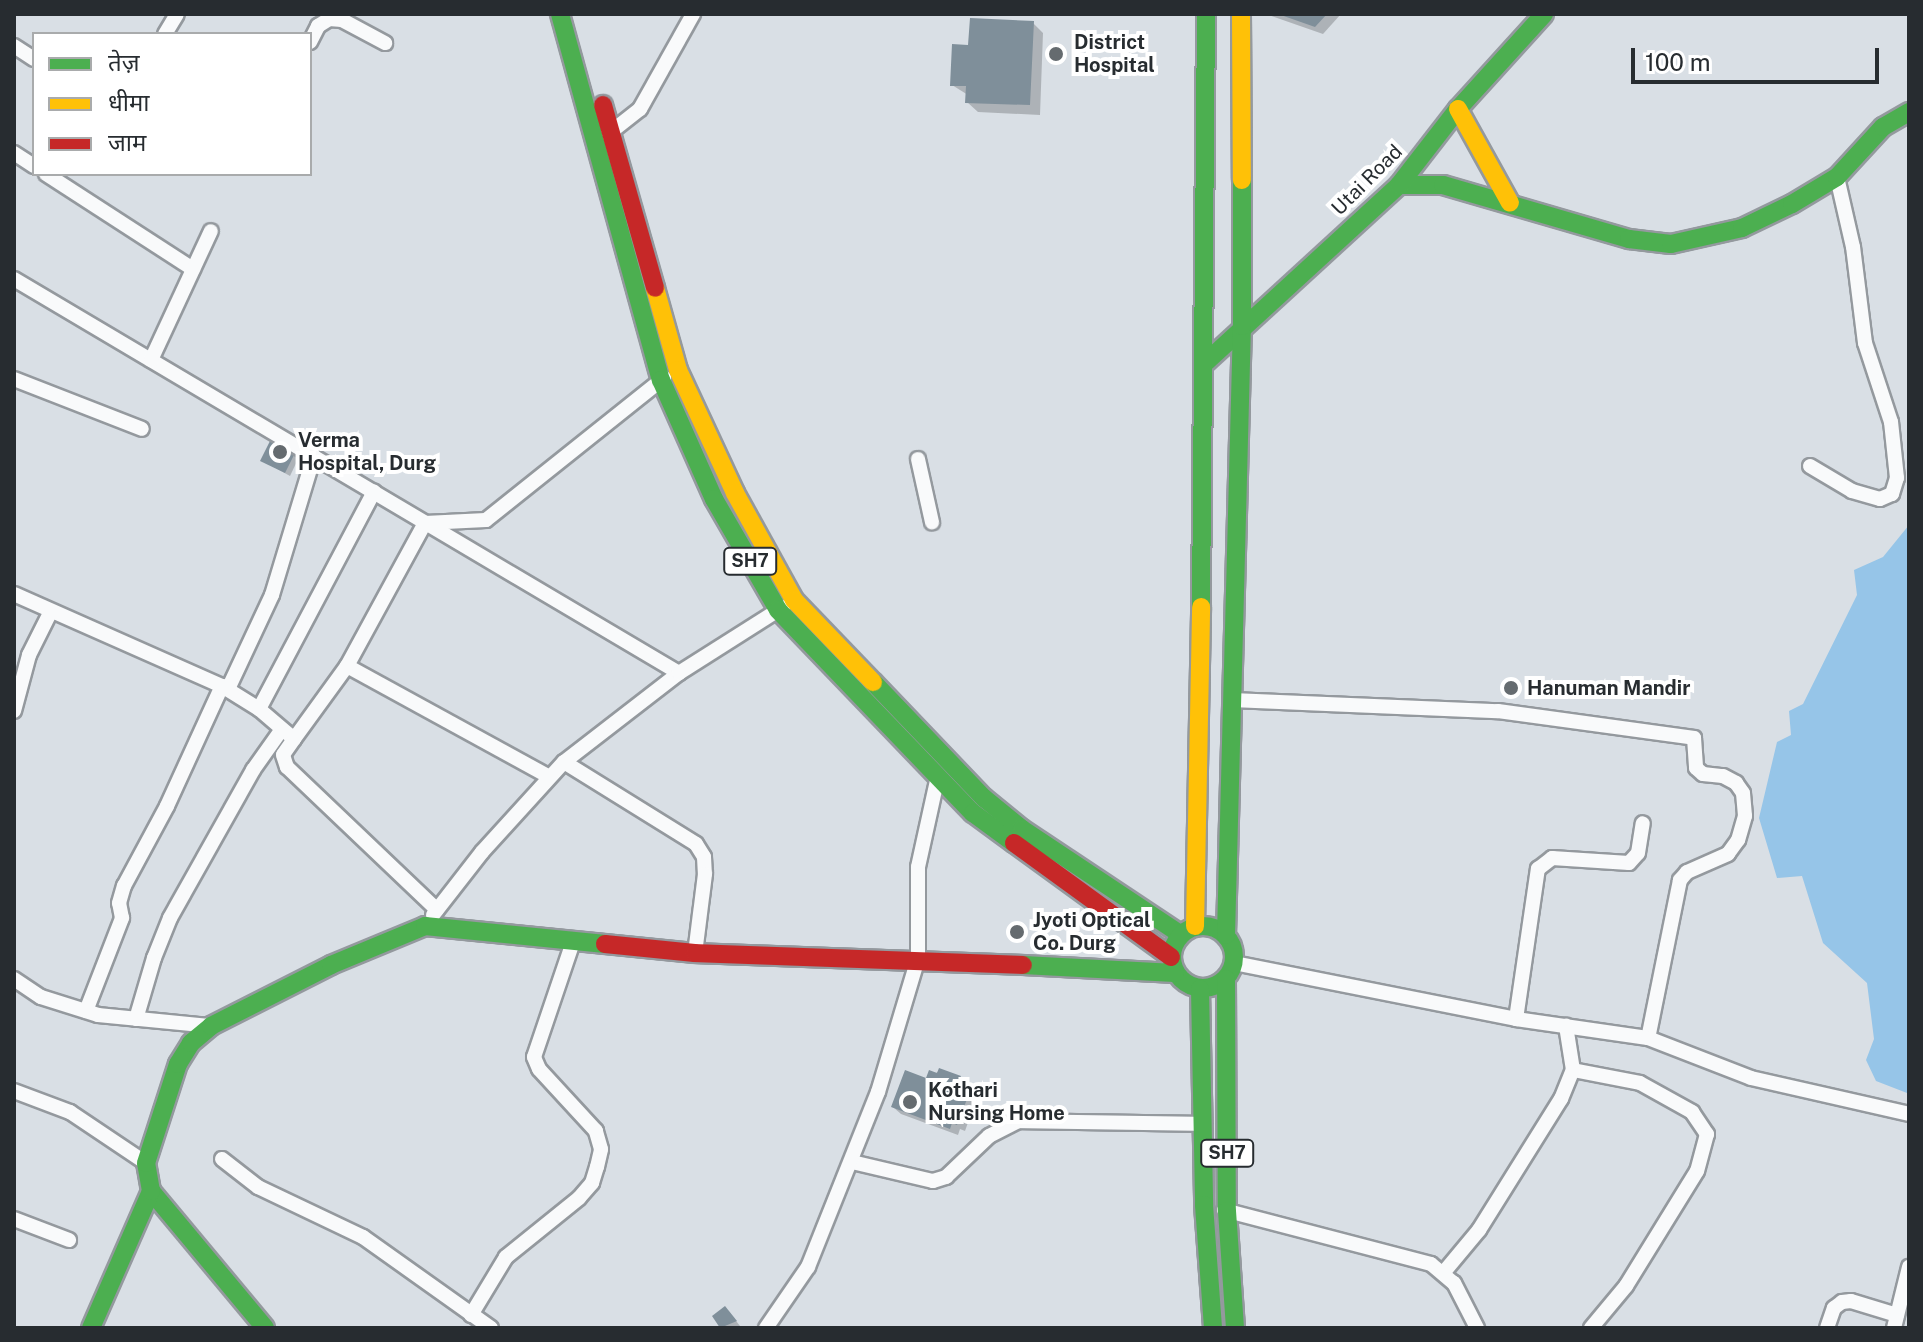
<!DOCTYPE html>
<meta charset="utf-8">
<style>
body{margin:0}
#map{position:relative;width:1923px;height:1342px;overflow:hidden;background:#d9dfe5;font-family:"Public Sans","Noto Sans Devanagari",sans-serif}
div>[style]{position:absolute}
[style*='--x']{left:calc(var(--x)*1px);top:calc(var(--y)*1px);width:calc(var(--w)*1px);rotate:calc(var(--a)*1deg)}
.water>*{inset:0;background:#96c5e8}
.shadow>*{inset:0;background:#0003}
.building>*{inset:0;background:#7f8f9a}
.roads{filter:drop-shadow(2px 0 #94999e) drop-shadow(-2px 0 #94999e) drop-shadow(0 2px #94999e) drop-shadow(0 -2px #94999e)}
.street>*{height:14px;margin:-7px;padding:0 7px;transform-origin:7px;border-radius:7px;background:#f9fafb}
.fast>*{height:18px;margin:-9px;padding:0 9px;transform-origin:9px;border-radius:9px;background:#4caf50}
.fast>.ring{margin:-9px;padding:0;box-sizing:content-box;background:none;border:18px solid #4caf50;border-radius:50%}
.slow>*{height:18px;margin:-9px;padding:0 9px;transform-origin:9px;border-radius:9px;background:#ffc107}
.jam>*{height:18px;margin:-9px;padding:0 9px;transform-origin:9px;border-radius:9px;background:#c62828}
.dots>*{width:22px;height:22px;translate:-50% -50%;box-sizing:border-box;border:4px solid #fff;border-radius:50%}
span{translate:-50% -50%;white-space:nowrap;text-align:center;line-height:1.15;-webkit-text-stroke:8px #fff;paint-order:stroke}
.shield-label span{padding:2px 6px;background:#fff;border:2px solid;border-radius:6px;-webkit-text-stroke-width:0}
.shield-label{font-size:18px;color:#272c30;font-weight:700}
.poi-label{font-size:20px;color:#272c30;font-weight:700}
.left{translate:0 -50%;text-align:left}
.street-label{font-size:20px;color:#272c30}
.frame{position:absolute;inset:0;border:16px solid #272c30;pointer-events:none}
.legend{position:absolute;left:32px;top:32px;width:280px;height:144px;box-sizing:border-box;background:#fff;border:2px solid #a9abac;margin:0;padding:10px 14px;list-style:none;font-size:24px;color:#272c30}
.legend li{display:flex;align-items:center;gap:16px;height:40px}
.legend b{width:40px;border:2px solid #a9abac}
.scale{position:absolute;left:1631px;top:48px;width:248px;height:36px;box-sizing:border-box;border:4px solid #272c30;border-top:0;padding-left:10px;font-size:24px;line-height:28px;white-space:nowrap;color:#272c30;-webkit-text-stroke:6px #fff;paint-order:stroke}
</style>
<div id="map">
<div class="water">
<div style="clip-path:polygon(1909px 525px,1909px 1092px,1907px 1093px,1876px 1081px,1866px 1060px,1874px 1039px,1867px 983px,1823px 943px,1802px 876px,1777px 878px,1759px 818px,1777px 742px,1791px 735px,1789px 711px,1803px 704px,1857px 595px,1854px 570px,1883px 557px)"></div>
</div>
<div class="shadow">
<div style="clip-path:polygon(1266px 14px,1341px 14px,1323px 34px)"></div>
<div style="clip-path:polygon(1033px 23px,1043px 33px,1040px 115px,978px 112px,967px 102px,968px 95px,952px 85px,970px 47px)"></div>
<div style="clip-path:polygon(273px 439px,300px 455px,290px 476px,263px 461px)"></div>
<div style="clip-path:polygon(940px 1070px,960px 1078px,968px 1086px,964px 1094px,975px 1103px,965px 1131px,960px 1129px,958px 1135px,901px 1114px,893px 1107px)"></div>
<div style="clip-path:polygon(730px 1313px,740px 1326px,737px 1328px,723px 1328px,714px 1317px)"></div>
</div>
<div class="building">
<div style="clip-path:polygon(1278px 14px,1327px 14px,1315px 27px)"></div>
<div style="clip-path:polygon(970px 18px,1034px 21px,1030px 105px,965px 103px,966px 86px,950px 86px,952px 44px,968px 45px)"></div>
<div style="clip-path:polygon(272px 437px,297px 449px,285px 473px,260px 461px)"></div>
<div style="clip-path:polygon(939px 1068px,961px 1076px,956px 1089px,969px 1094px,957px 1125px,952px 1123px,950px 1129px,891px 1107px,905px 1070px,926px 1078px,929px 1070px,937px 1073px)"></div>
<div style="clip-path:polygon(725px 1306px,737px 1321px,720px 1328px,712px 1316px)"></div>
</div>
<div class="roads">
<div class="street">
<div style="--x:165;--y:34;--w:23;--a:-59"></div>
<div style="--x:310;--y:42;--w:18;--a:-63"></div>
<div style="--x:318;--y:26;--w:13;--a:-32"></div>
<div style="--x:329;--y:19;--w:13;--a:4"></div>
<div style="--x:342;--y:20;--w:49;--a:28.1"></div>
<div style="--x:14;--y:46;--w:24;--a:33"></div>
<div style="--x:607;--y:135;--w:42;--a:-38.2"></div>
<div style="--x:640;--y:109;--w:109;--a:-60.8"></div>
<div style="--x:14;--y:153;--w:24;--a:33"></div>
<div style="--x:46;--y:174;--w:175;--a:32.9"></div>
<div style="--x:14;--y:279;--w:773;--a:30.65"></div>
<div style="--x:151;--y:360;--w:142;--a:-65.1"></div>
<div style="--x:14;--y:379;--w:137;--a:21.3"></div>
<div style="--x:918;--y:459;--w:65;--a:77.5"></div>
<div style="--x:1810;--y:466;--w:49;--a:30.8"></div>
<div style="--x:1852;--y:491;--w:29;--a:16"></div>
<div style="--x:1880;--y:499;--w:13;--a:-23"></div>
<div style="--x:1892;--y:494;--w:17;--a:-73"></div>
<div style="--x:1897;--y:478;--w:56;--a:-96.1"></div>
<div style="--x:1891;--y:422;--w:83;--a:-108.2"></div>
<div style="--x:1865;--y:343;--w:97;--a:-97.1"></div>
<div style="--x:1853;--y:247;--w:72;--a:-102.9"></div>
<div style="--x:14;--y:594;--w:227;--a:23.9"></div>
<div style="--x:222;--y:686;--w:44;--a:31.9"></div>
<div style="--x:259;--y:709;--w:46;--a:40.6"></div>
<div style="--x:294;--y:739;--w:19;--a:125"></div>
<div style="--x:283;--y:755;--w:13;--a:72"></div>
<div style="--x:287;--y:767;--w:207;--a:43.6"></div>
<div style="--x:347;--y:666;--w:229;--a:28.7"></div>
<div style="--x:228;--y:689;--w:104;--a:-64.9"></div>
<div style="--x:272;--y:595;--w:145;--a:-73.2"></div>
<div style="--x:1232;--y:700;--w:266;--a:2.4"></div>
<div style="--x:1498;--y:711;--w:198;--a:7.8"></div>
<div style="--x:1694;--y:738;--w:30;--a:86"></div>
<div style="--x:1696;--y:768;--w:9;--a:41"></div>
<div style="--x:1703;--y:774;--w:20;--a:6"></div>
<div style="--x:1723;--y:776;--w:15;--a:28"></div>
<div style="--x:1736;--y:783;--w:12;--a:55"></div>
<div style="--x:1743;--y:793;--w:23;--a:85"></div>
<div style="--x:1745;--y:816;--w:25;--a:106"></div>
<div style="--x:1738;--y:840;--w:17;--a:126"></div>
<div style="--x:1728;--y:854;--w:45;--a:156.3"></div>
<div style="--x:1687;--y:872;--w:11;--a:131"></div>
<div style="--x:1680;--y:880;--w:161;--a:101.4"></div>
<div style="--x:259;--y:709;--w:246;--a:-62.1"></div>
<div style="--x:14;--y:711;--w:58;--a:-75"></div>
<div style="--x:29;--y:655;--w:49;--a:-63.4"></div>
<div style="--x:294;--y:739;--w:90;--a:-54"></div>
<div style="--x:347;--y:666;--w:163;--a:-61.4"></div>
<div style="--x:425;--y:523;--w:61;--a:-2.8"></div>
<div style="--x:486;--y:520;--w:228;--a:-38.6"></div>
<div style="--x:564;--y:762;--w:155;--a:31.8"></div>
<div style="--x:696;--y:844;--w:15;--a:58"></div>
<div style="--x:704;--y:857;--w:17;--a:87"></div>
<div style="--x:705;--y:874;--w:80;--a:97.2"></div>
<div style="--x:433;--y:915;--w:80;--a:-52.1"></div>
<div style="--x:482;--y:852;--w:122;--a:-47.7"></div>
<div style="--x:564;--y:762;--w:145;--a:-37.7"></div>
<div style="--x:679;--y:673;--w:123;--a:-32.4"></div>
<div style="--x:1234;--y:963;--w:288;--a:11.2"></div>
<div style="--x:1516;--y:1019;--w:133;--a:8.2"></div>
<div style="--x:1648;--y:1038;--w:110;--a:21.2"></div>
<div style="--x:1751;--y:1078;--w:162;--a:12.8"></div>
<div style="--x:14;--y:979;--w:32;--a:34"></div>
<div style="--x:41;--y:997;--w:60;--a:17.5"></div>
<div style="--x:98;--y:1015;--w:114;--a:5.6"></div>
<div style="--x:86;--y:1011;--w:100;--a:-68.8"></div>
<div style="--x:122;--y:918;--w:15;--a:-101"></div>
<div style="--x:119;--y:903;--w:18;--a:-74"></div>
<div style="--x:124;--y:886;--w:91;--a:-61.7"></div>
<div style="--x:167;--y:806;--w:132;--a:-65.4"></div>
<div style="--x:136;--y:1019;--w:64;--a:-73.6"></div>
<div style="--x:154;--y:958;--w:43;--a:-68.2"></div>
<div style="--x:170;--y:918;--w:170;--a:-60.7"></div>
<div style="--x:253;--y:770;--w:50;--a:-54.7"></div>
<div style="--x:1516;--y:1019;--w:152;--a:-81.7"></div>
<div style="--x:1538;--y:869;--w:18;--a:-38"></div>
<div style="--x:1552;--y:858;--w:77;--a:3.7"></div>
<div style="--x:1629;--y:863;--w:13;--a:-48"></div>
<div style="--x:1638;--y:853;--w:30;--a:-81"></div>
<div style="--x:1573;--y:1070;--w:68;--a:11"></div>
<div style="--x:1640;--y:1083;--w:60;--a:29.1"></div>
<div style="--x:1692;--y:1112;--w:27;--a:56"></div>
<div style="--x:1707;--y:1134;--w:38;--a:105"></div>
<div style="--x:1697;--y:1171;--w:135;--a:121.7"></div>
<div style="--x:1626;--y:1286;--w:55;--a:129.8"></div>
<div style="--x:14;--y:1091;--w:60;--a:20.6"></div>
<div style="--x:70;--y:1112;--w:92;--a:33.9"></div>
<div style="--x:222;--y:1159;--w:46;--a:37.9"></div>
<div style="--x:258;--y:1187;--w:116;--a:25.5"></div>
<div style="--x:363;--y:1237;--w:157;--a:35.4"></div>
<div style="--x:852;--y:1162;--w:83;--a:13.2"></div>
<div style="--x:933;--y:1181;--w:14;--a:-17"></div>
<div style="--x:946;--y:1177;--w:59;--a:-43.6"></div>
<div style="--x:989;--y:1136;--w:33;--a:-27"></div>
<div style="--x:1018;--y:1121;--w:185;--a:0.9"></div>
<div style="--x:1224;--y:1210;--w:214;--a:14.6"></div>
<div style="--x:1431;--y:1264;--w:30;--a:40"></div>
<div style="--x:1454;--y:1283;--w:51;--a:62.9"></div>
<div style="--x:14;--y:1219;--w:59;--a:20.9"></div>
<div style="--x:1444;--y:1272;--w:55;--a:-50.2"></div>
<div style="--x:1479;--y:1230;--w:155;--a:-58"></div>
<div style="--x:1561;--y:1099;--w:31;--a:-68"></div>
<div style="--x:1573;--y:1070;--w:45;--a:-99"></div>
<div style="--x:471;--y:1315;--w:68;--a:-58.9"></div>
<div style="--x:506;--y:1257;--w:94;--a:-38.9"></div>
<div style="--x:579;--y:1198;--w:20;--a:-49"></div>
<div style="--x:592;--y:1183;--w:17;--a:-73"></div>
<div style="--x:597;--y:1167;--w:18;--a:-77"></div>
<div style="--x:601;--y:1149;--w:19;--a:-106"></div>
<div style="--x:596;--y:1131;--w:84;--a:-132.6"></div>
<div style="--x:539;--y:1069;--w:13;--a:-113"></div>
<div style="--x:534;--y:1057;--w:121;--a:-71.3"></div>
<div style="--x:766;--y:1328;--w:74;--a:-55.5"></div>
<div style="--x:808;--y:1267;--w:188;--a:-68.2"></div>
<div style="--x:878;--y:1092;--w:139;--a:-73.3"></div>
<div style="--x:918;--y:959;--w:92;--a:-90"></div>
<div style="--x:918;--y:867;--w:93;--a:-77.6"></div>
<div style="--x:1827;--y:1328;--w:21;--a:-71"></div>
<div style="--x:1834;--y:1308;--w:10;--a:-37"></div>
<div style="--x:1842;--y:1302;--w:9;--a:-6"></div>
<div style="--x:1851;--y:1301;--w:48;--a:16.9"></div>
<div style="--x:1894;--y:1328;--w:63;--a:-76.2"></div>
</div>
<div class="fast">
<div style="--x:560;--y:14;--w:380;--a:74.6"></div>
<div style="--x:661;--y:380;--w:130;--a:66"></div>
<div style="--x:714;--y:499;--w:128;--a:60"></div>
<div style="--x:778;--y:610;--w:281;--a:46.2"></div>
<div style="--x:973;--y:813;--w:51;--a:36.2"></div>
<div style="--x:1399;--y:185;--w:44;--a:0"></div>
<div style="--x:1443;--y:185;--w:194;--a:16.2"></div>
<div style="--x:1629;--y:239;--w:42;--a:6.8"></div>
<div style="--x:1671;--y:244;--w:73;--a:-12.7"></div>
<div style="--x:1742;--y:228;--w:55;--a:-25.6"></div>
<div style="--x:1792;--y:204;--w:52;--a:-31"></div>
<div style="--x:1837;--y:177;--w:68;--a:-47.4"></div>
<div style="--x:1883;--y:127;--w:30;--a:-30"></div>
<div style="--x:1205;--y:363;--w:263;--a:-42.5"></div>
<div style="--x:1399;--y:185;--w:96;--a:-52.2"></div>
<div style="--x:1458;--y:109;--w:128;--a:-47.8"></div>
<div style="--x:1201;--y:607;--w:593;--a:-89.52"></div>
<div style="--x:873;--y:682;--w:161;--a:46.3"></div>
<div style="--x:984;--y:798;--w:49;--a:39.2"></div>
<div style="--x:1022;--y:829;--w:190;--a:33.6"></div>
<div class="ring" style="left:1172px;top:926px;width:44px;height:44px"></div>
<div style="--x:1226;--y:935;--w:609;--a:-88.5"></div>
<div style="--x:1242;--y:326;--w:146;--a:-90"></div>
<div style="--x:1023;--y:965;--w:152;--a:3"></div>
<div style="--x:1226;--y:979;--w:232;--a:89.8"></div>
<div style="--x:1227;--y:1211;--w:117;--a:86.1"></div>
<div style="--x:1200;--y:989;--w:216;--a:88.9"></div>
<div style="--x:1204;--y:1205;--w:123;--a:85.8"></div>
<div style="--x:151;--y:1191;--w:178;--a:50.2"></div>
<div style="--x:91;--y:1328;--w:150;--a:-66.3"></div>
<div style="--x:151;--y:1191;--w:28;--a:-100"></div>
<div style="--x:146;--y:1163;--w:104;--a:-72.1"></div>
<div style="--x:178;--y:1064;--w:25;--a:-58"></div>
<div style="--x:191;--y:1043;--w:26;--a:-40"></div>
<div style="--x:211;--y:1026;--w:135;--a:-26.9"></div>
<div style="--x:331;--y:965;--w:102;--a:-22.5"></div>
<div style="--x:425;--y:926;--w:181;--a:5.7"></div>
</div>
<div class="slow">
<div style="--x:1241;--y:14;--w:166;--a:89.7"></div>
<div style="--x:1458;--y:109;--w:107;--a:61"></div>
<div style="--x:655;--y:288;--w:85;--a:74.3"></div>
<div style="--x:678;--y:370;--w:136;--a:65.1"></div>
<div style="--x:735;--y:493;--w:122;--a:61.1"></div>
<div style="--x:794;--y:600;--w:114;--a:46.1"></div>
<div style="--x:1195;--y:926;--w:319;--a:-88.9"></div>
</div>
<div class="jam">
<div style="--x:603;--y:105;--w:190;--a:74.1"></div>
<div style="--x:1014;--y:843;--w:194;--a:36"></div>
<div style="--x:605;--y:944;--w:90;--a:5.7"></div>
<div style="--x:695;--y:953;--w:328;--a:2.1"></div>
</div>
</div>
<div class="dots">
<div style="left:1056px;top:54px;background:#656b6f"></div>
<div style="left:280px;top:452px;background:#656b6f"></div>
<div style="left:1511px;top:688px;background:#656b6f"></div>
<div style="left:1017px;top:932px;background:#656b6f"></div>
<div style="left:910px;top:1102px;background:#656b6f"></div>
</div>
<div class="shield-label">
<span style="left:750px;top:561px">SH7</span>
<span style="left:1227px;top:1153px">SH7</span>
</div>
<div class="poi-label">
<span class="left" style="left:1074px;top:54px">District<br>Hospital</span>
<span class="left" style="left:298px;top:452px">Verma<br>Hospital, Durg</span>
<span class="left" style="left:1527px;top:688px">Hanuman Mandir</span>
<span class="left" style="left:1033px;top:932px">Jyoti Optical<br>Co. Durg</span>
<span class="left" style="left:928px;top:1102px">Kothari<br>Nursing Home</span>
</div>
<div class="street-label">
<span style="left:1367px;top:180px;rotate:-45deg">Utai Road</span>
</div>
<div class="frame"></div>
<ul class="legend">
<li><b style="height:10px;background:#4caf50"></b>तेज़</li>
<li><b style="height:10px;background:#ffc107"></b>धीमा</li>
<li><b style="height:10px;background:#c62828"></b>जाम</li>
</ul>
<div class="scale">100 m</div>
</div>
